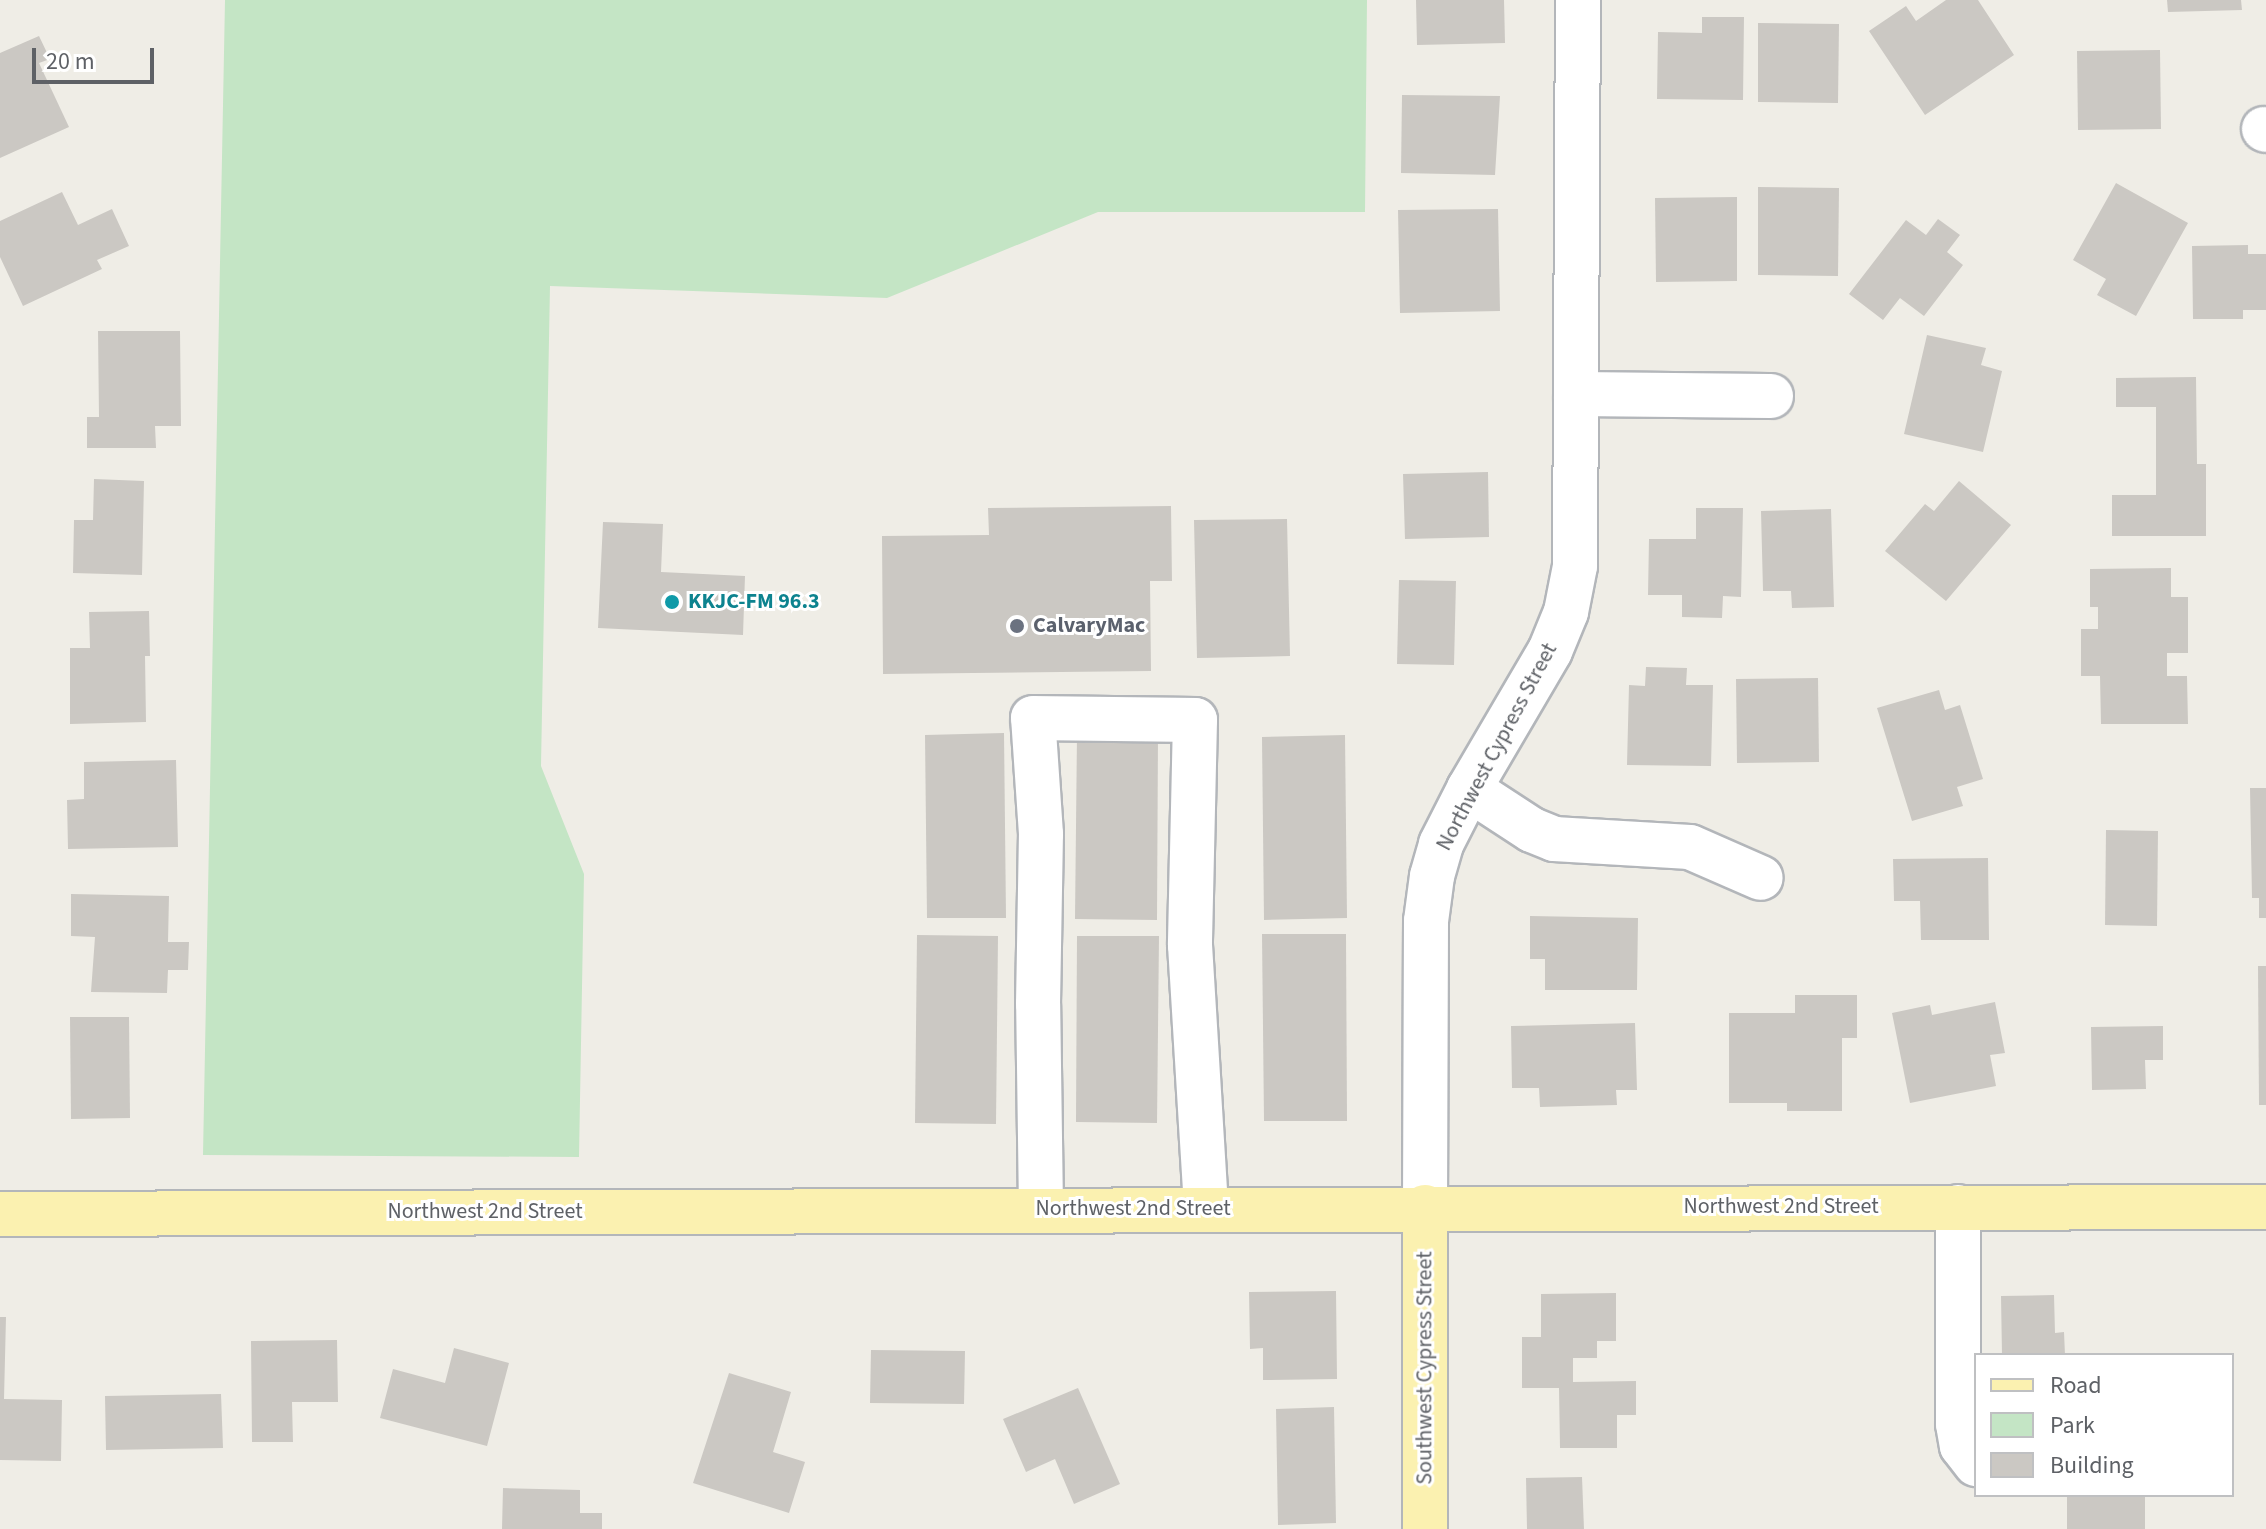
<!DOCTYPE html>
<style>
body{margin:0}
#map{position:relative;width:2266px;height:1529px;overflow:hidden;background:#efede6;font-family:"Source Sans 3",sans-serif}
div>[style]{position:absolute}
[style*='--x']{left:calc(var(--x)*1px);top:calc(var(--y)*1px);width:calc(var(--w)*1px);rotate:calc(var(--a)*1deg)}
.green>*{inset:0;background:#c4e5c5}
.building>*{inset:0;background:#cbc8c3}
.roads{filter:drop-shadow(2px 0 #b3b6ba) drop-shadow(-2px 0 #b3b6ba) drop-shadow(0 2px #b3b6ba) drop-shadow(0 -2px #b3b6ba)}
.minor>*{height:44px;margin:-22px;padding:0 22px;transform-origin:22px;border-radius:22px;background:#fff}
.major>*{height:44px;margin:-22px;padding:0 22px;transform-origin:22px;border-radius:22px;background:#fbf1b0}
.dots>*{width:22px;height:22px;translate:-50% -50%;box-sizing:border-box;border:4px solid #fff;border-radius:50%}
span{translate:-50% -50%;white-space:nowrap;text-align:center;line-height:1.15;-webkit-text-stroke:6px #fff;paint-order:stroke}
.culture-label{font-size:22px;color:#0d838f;font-weight:700}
.left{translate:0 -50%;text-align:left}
.worship-label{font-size:22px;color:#5b616d;font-weight:700}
.street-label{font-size:22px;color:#5e6166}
.legend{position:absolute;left:1974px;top:1353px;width:260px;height:144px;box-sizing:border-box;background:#fff;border:2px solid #bfc0c2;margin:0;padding:10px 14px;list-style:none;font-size:24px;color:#5e6166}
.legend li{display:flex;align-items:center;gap:16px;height:40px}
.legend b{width:40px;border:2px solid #bfc0c2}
.scale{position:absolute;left:32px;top:48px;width:122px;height:36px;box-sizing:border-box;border:4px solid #5e6166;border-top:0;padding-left:10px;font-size:24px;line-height:28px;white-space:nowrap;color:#5e6166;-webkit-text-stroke:6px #fff;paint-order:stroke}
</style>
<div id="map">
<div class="green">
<div style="clip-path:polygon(225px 0,1367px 0,1365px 212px,1098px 212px,887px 298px,550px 286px,541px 766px,584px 874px,579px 1157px,203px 1155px)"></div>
</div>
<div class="building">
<div style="clip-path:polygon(1416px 0,1504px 0,1505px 43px,1417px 45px)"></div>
<div style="clip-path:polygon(1946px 0,1978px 0,2014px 55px,1925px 115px,1869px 31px,1906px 6px,1916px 21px)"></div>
<div style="clip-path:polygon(2167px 0,2241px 0,2242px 10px,2168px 12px)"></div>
<div style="clip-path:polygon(1702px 17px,1744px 17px,1743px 100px,1657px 99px,1658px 32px,1702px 33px)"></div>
<div style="clip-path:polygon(1758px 23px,1839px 24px,1838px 103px,1758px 102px)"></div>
<div style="clip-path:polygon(39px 36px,50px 59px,39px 63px,69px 127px,0 158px,0 53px)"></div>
<div style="clip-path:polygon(2160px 50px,2161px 129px,2078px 130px,2077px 51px)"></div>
<div style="clip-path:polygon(1402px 95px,1500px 96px,1495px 175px,1401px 173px)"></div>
<div style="clip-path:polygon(2116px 183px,2188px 223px,2136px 316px,2097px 295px,2106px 279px,2073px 260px)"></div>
<div style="clip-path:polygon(1758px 187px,1839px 188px,1838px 276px,1758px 275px)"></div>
<div style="clip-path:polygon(62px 192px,78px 225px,112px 209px,129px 246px,97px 260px,102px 269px,23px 306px,0 257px,0 221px)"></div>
<div style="clip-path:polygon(1737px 197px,1737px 281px,1656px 282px,1655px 198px)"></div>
<div style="clip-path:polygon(1498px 209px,1500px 311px,1400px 313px,1398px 210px)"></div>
<div style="clip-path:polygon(1938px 219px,1960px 235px,1947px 252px,1963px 265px,1924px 316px,1900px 298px,1883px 320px,1849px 294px,1906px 220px,1926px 235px)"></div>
<div style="clip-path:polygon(2248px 245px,2248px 254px,2266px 254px,2266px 310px,2243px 310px,2243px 319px,2193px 319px,2192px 246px)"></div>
<div style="clip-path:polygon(98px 331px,180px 331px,181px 426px,155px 426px,156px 448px,87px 448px,87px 417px,99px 417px)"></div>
<div style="clip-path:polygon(1927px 335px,1986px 348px,1981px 365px,2002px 371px,1983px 452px,1904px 434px)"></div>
<div style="clip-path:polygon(2196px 377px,2197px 464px,2206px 464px,2206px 536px,2112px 536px,2112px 495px,2156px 495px,2156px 407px,2116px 407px,2116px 378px)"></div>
<div style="clip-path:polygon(1488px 472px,1489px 537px,1405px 539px,1403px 474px)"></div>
<div style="clip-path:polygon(94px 479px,144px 481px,142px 575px,73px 573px,74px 520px,93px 520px)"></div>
<div style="clip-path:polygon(1959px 481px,2011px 525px,1946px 601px,1885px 551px,1925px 504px,1934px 511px)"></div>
<div style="clip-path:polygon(1171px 506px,1172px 581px,1150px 581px,1151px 671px,883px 674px,882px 536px,989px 535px,988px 508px)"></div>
<div style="clip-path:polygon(1696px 508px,1743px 508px,1741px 597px,1723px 596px,1722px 618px,1682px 617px,1682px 595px,1648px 595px,1649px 539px,1696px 539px)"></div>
<div style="clip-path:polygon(1831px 509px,1834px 607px,1792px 608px,1791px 591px,1763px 591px,1761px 511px)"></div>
<div style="clip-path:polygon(1287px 519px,1290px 656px,1197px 658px,1194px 520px)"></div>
<div style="clip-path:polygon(603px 522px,663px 524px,661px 572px,745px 576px,743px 635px,598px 628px)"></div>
<div style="clip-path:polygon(2171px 568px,2171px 597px,2188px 597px,2188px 653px,2167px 653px,2167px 676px,2187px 676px,2188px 724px,2101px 724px,2100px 676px,2081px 676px,2081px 629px,2098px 629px,2098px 607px,2090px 607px,2090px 569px)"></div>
<div style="clip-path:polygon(1399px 580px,1456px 581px,1454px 665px,1397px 664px)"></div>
<div style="clip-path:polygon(149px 611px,150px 656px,145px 656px,146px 722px,70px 724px,70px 648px,90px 648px,89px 612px)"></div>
<div style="clip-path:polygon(1646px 667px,1687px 668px,1686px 685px,1713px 685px,1711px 766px,1627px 765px,1629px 685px,1645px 686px)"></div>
<div style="clip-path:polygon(1818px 678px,1819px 762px,1737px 763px,1736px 679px)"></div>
<div style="clip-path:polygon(1939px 690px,1945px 710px,1960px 705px,1983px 779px,1957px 787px,1963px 806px,1912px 821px,1877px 708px)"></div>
<div style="clip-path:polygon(1004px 733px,1006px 918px,927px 918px,925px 735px)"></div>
<div style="clip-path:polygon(1077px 734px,1158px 735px,1157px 920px,1075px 919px)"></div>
<div style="clip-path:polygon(1345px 735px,1347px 918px,1264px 920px,1262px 737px)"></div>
<div style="clip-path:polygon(176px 760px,178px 847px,68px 849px,67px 800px,84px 799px,84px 762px)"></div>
<div style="clip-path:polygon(2250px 788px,2266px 788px,2266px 918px,2259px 918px,2259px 898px,2252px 898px)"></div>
<div style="clip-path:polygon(2106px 830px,2158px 831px,2157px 926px,2105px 925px)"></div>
<div style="clip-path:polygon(1988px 858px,1989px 940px,1921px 940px,1920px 901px,1894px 901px,1893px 859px)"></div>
<div style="clip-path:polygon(71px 894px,169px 896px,168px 942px,189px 942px,188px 970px,168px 970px,167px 993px,91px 992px,95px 937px,71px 936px)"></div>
<div style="clip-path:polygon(1530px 916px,1638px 918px,1637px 990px,1545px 990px,1545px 959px,1530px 959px)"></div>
<div style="clip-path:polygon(1262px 934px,1346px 934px,1347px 1121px,1264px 1121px)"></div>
<div style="clip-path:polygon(917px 935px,998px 936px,996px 1124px,915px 1123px)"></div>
<div style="clip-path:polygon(1077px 936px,1159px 936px,1157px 1123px,1076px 1122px)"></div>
<div style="clip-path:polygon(2258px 966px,2266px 966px,2266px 1105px,2259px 1105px)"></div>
<div style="clip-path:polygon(1795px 995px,1857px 995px,1857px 1038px,1842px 1038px,1842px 1111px,1787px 1111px,1787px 1103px,1729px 1103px,1729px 1013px,1795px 1013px)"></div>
<div style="clip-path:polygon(1995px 1002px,2005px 1053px,1990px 1055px,1996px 1086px,1910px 1103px,1892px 1013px,1930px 1005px,1932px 1015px)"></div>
<div style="clip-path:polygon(70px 1017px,129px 1017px,130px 1118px,71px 1119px)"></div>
<div style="clip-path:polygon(1635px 1023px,1637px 1090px,1616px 1090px,1617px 1105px,1540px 1107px,1539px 1088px,1512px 1088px,1511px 1026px)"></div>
<div style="clip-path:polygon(2163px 1026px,2163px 1060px,2145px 1060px,2146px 1089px,2092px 1090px,2091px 1027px)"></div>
<div style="clip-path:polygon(1336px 1291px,1337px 1379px,1263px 1380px,1263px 1348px,1250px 1349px,1249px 1292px)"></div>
<div style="clip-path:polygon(1616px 1293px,1616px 1341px,1597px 1341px,1597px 1358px,1573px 1358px,1573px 1382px,1636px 1381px,1636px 1415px,1617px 1415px,1617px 1448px,1560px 1448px,1559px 1388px,1522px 1388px,1522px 1337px,1541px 1337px,1541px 1294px)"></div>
<div style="clip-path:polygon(2054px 1295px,2055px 1333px,2064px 1332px,2065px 1355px,2002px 1355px,2001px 1296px)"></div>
<div style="clip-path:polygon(0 1317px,6px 1317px,4px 1399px,62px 1400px,61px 1461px,0 1460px)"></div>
<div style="clip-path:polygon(337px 1340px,338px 1402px,292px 1402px,293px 1442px,252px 1442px,251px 1341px)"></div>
<div style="clip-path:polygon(454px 1348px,509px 1363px,487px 1446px,380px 1418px,393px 1369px,445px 1383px)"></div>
<div style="clip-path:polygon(871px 1350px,965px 1351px,964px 1404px,870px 1403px)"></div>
<div style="clip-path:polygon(729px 1373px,791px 1392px,773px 1452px,805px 1462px,789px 1513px,693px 1483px)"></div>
<div style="clip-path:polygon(1078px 1388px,1120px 1484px,1074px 1504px,1055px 1459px,1026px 1472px,1003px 1419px)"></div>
<div style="clip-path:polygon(221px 1394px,223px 1448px,106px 1450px,105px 1396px)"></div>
<div style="clip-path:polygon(1334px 1407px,1336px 1523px,1278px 1525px,1276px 1409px)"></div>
<div style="clip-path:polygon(1582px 1477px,1584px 1529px,1527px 1529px,1526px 1478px)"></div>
<div style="clip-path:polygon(503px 1488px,580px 1490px,580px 1513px,602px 1513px,602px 1529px,502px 1529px)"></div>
<div style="clip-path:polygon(2067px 1495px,2145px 1495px,2145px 1529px,2067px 1529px)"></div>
</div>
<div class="roads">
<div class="minor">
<div style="--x:2264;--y:129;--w:2;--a:27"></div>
<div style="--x:1576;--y:394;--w:195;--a:0.6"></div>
<div style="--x:1469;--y:789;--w:75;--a:33.1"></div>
<div style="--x:1532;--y:830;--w:24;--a:22"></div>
<div style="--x:1554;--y:839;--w:136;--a:3.4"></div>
<div style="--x:1690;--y:847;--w:77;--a:23.6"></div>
<div style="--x:1425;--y:1207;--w:286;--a:-89.8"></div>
<div style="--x:1426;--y:921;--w:45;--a:-82.4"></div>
<div style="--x:1432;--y:876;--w:33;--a:-74"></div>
<div style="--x:1441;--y:844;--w:62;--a:-63"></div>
<div style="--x:1469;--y:789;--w:160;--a:-59.6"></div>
<div style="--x:1550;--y:651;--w:42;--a:-67.7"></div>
<div style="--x:1566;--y:612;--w:47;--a:-78.9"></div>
<div style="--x:1575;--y:566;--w:566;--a:-89.7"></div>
<div style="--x:1958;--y:1207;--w:217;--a:90"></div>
<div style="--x:1958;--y:1424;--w:22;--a:80"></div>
<div style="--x:1962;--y:1446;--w:23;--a:52"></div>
<div style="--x:1041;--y:1209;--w:205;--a:-90.8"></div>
<div style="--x:1038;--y:1004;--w:170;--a:-89"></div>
<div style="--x:1041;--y:834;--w:116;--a:-93.9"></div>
<div style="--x:1033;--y:718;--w:162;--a:0.7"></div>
<div style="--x:1195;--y:720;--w:225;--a:91.3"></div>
<div style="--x:1190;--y:945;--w:263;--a:86.5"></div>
</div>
<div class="major">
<div style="--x:1425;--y:1207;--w:322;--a:90"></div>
<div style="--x:0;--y:1214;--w:2266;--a:-0.18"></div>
</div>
</div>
<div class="dots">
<div style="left:672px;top:602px;background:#0f9aa8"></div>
<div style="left:1017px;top:626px;background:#6b7280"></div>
</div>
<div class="culture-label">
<span class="left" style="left:688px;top:602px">KKJC-FM 96.3</span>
</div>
<div class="worship-label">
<span class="left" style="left:1033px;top:626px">CalvaryMac</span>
</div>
<div class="street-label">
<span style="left:1497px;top:747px;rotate:-62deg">Northwest Cypress Street</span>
<span style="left:1781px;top:1207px">Northwest 2nd Street</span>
<span style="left:1133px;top:1209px">Northwest 2nd Street</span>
<span style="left:485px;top:1212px">Northwest 2nd Street</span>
<span style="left:1425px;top:1368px;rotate:-90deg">Southwest Cypress Street</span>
</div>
<ul class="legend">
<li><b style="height:10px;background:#fbf1b0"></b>Road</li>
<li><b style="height:22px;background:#c4e5c5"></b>Park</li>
<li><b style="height:22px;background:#cbc8c3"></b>Building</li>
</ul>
<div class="scale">20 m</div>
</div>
